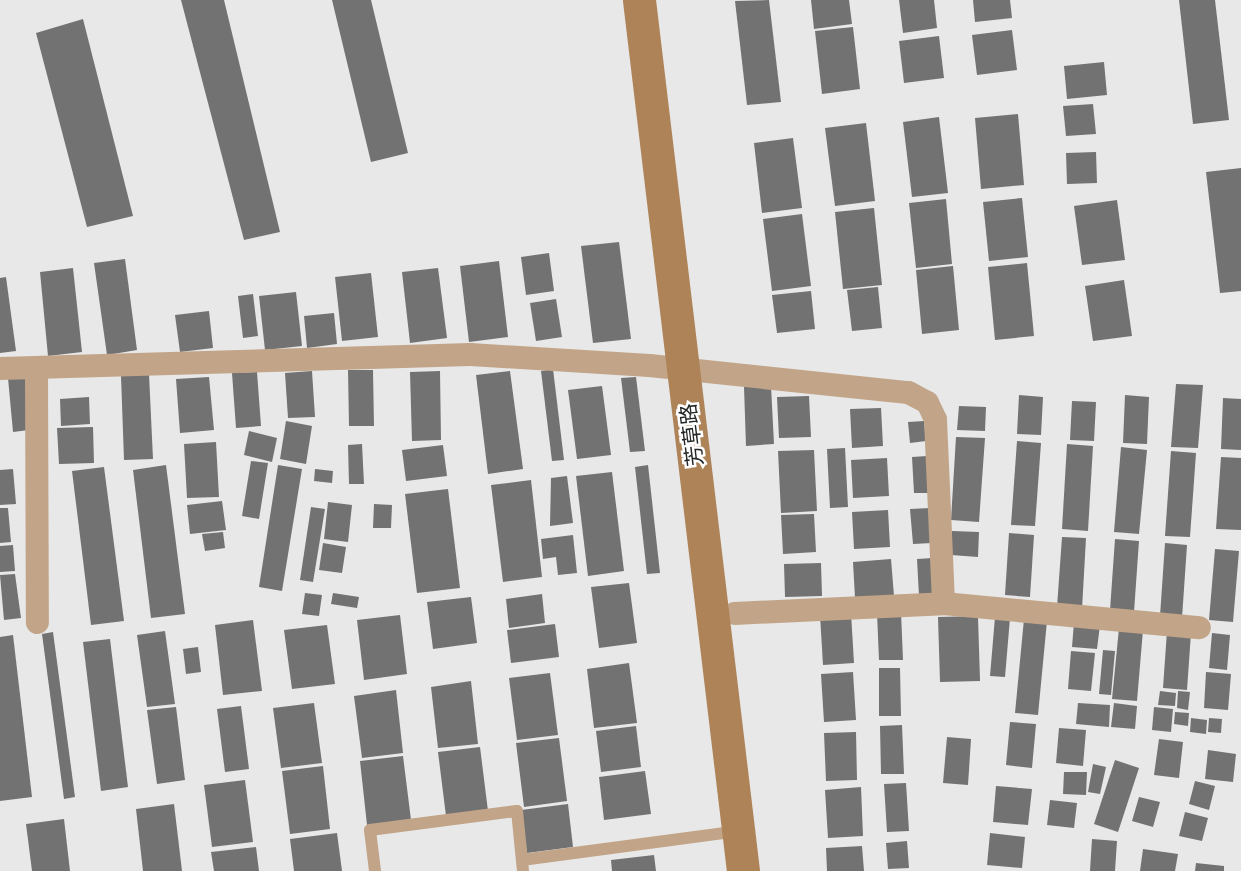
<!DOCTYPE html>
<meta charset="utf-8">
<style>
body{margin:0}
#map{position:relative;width:1241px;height:871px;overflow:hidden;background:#e8e8e9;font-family:Quicksand,"Noto Sans SC",sans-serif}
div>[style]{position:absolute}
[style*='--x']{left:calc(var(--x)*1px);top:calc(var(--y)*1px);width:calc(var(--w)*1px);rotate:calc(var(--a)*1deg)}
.building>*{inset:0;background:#737273}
.lane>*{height:12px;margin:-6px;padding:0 6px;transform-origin:6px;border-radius:6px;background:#c2a588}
.street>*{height:23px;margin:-11.5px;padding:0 11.5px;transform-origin:11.5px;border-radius:11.5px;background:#c2a588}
.secondary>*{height:33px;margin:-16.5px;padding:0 16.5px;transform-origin:16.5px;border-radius:16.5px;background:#ad8357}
span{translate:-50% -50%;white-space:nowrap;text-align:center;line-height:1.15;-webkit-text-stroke:5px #fff;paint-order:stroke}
.street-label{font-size:21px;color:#252626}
</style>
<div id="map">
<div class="building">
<div style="clip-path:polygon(181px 0,224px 0,280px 232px,244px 240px)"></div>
<div style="clip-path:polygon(332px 0,371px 0,408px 153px,371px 162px)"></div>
<div style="clip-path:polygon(769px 0,781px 102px,747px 105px,735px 1px)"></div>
<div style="clip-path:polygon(811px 0,849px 0,852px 24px,814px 29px)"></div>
<div style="clip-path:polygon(899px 0,934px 0,937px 28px,903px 33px)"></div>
<div style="clip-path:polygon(973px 0,1010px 0,1012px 18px,975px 22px)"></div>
<div style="clip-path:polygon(1179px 0,1215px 0,1229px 120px,1193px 124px)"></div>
<div style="clip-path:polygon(83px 19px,133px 216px,87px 227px,36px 33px)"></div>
<div style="clip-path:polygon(853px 27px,860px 89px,822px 94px,815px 31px)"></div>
<div style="clip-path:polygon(1012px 30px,1017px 70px,977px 75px,972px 35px)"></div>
<div style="clip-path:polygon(939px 36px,944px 78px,904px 83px,899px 41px)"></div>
<div style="clip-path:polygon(1104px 62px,1107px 95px,1067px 99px,1064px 66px)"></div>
<div style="clip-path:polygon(1093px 104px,1096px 134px,1066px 136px,1063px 106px)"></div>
<div style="clip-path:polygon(1018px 114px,1024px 185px,981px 189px,975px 118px)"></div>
<div style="clip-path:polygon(939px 117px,948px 193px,912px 197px,903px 122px)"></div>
<div style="clip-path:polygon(866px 123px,875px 201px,835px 206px,825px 128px)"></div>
<div style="clip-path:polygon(793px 138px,802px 208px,762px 213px,754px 143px)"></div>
<div style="clip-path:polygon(1096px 152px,1097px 183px,1067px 184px,1066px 153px)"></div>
<div style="clip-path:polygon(1241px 168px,1241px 291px,1220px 293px,1206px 172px)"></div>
<div style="clip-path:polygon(1022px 198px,1028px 257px,989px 261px,983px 202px)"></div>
<div style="clip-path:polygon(946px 199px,952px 264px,916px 268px,909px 203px)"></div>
<div style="clip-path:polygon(1117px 200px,1125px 260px,1082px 265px,1074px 206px)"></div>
<div style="clip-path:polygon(874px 208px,882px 285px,843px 289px,835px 212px)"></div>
<div style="clip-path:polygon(802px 214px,811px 286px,772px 291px,763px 219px)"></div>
<div style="clip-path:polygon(619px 242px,631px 339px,593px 343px,581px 246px)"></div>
<div style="clip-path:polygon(549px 253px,554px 291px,526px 295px,521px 257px)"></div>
<div style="clip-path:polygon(125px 259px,137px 350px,107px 355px,94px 263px)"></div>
<div style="clip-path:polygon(499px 261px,508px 337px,469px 342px,460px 266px)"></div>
<div style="clip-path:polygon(1027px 263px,1034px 336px,995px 340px,988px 267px)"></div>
<div style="clip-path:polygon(953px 266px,959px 330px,922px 334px,916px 270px)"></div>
<div style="clip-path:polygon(73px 268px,82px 352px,48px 356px,40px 272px)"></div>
<div style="clip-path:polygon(438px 268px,447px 338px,410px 343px,402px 272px)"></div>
<div style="clip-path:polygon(371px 273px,378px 337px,342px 341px,335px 277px)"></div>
<div style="clip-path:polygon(6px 277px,16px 351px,0 353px,0 278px)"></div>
<div style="clip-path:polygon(1124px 280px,1132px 336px,1093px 341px,1085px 286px)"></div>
<div style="clip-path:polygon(878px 287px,882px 328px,852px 331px,847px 290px)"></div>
<div style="clip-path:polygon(811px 291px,815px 329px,777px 333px,772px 295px)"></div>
<div style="clip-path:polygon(296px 292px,302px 346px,265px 350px,259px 296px)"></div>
<div style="clip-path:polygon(253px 294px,258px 336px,243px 338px,238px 296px)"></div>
<div style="clip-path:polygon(556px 299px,562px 337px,536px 341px,530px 303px)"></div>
<div style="clip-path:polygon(209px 311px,213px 348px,180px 352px,175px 315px)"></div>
<div style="clip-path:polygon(334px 313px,337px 344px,307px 348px,304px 316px)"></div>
<div style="clip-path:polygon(553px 369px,564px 460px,552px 461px,541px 371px)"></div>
<div style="clip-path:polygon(348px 370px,373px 370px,374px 426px,349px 426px)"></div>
<div style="clip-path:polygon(312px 371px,315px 417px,288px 418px,285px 373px)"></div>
<div style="clip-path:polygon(440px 371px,441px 440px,412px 441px,410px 372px)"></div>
<div style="clip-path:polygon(510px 371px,523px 469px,488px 474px,476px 375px)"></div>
<div style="clip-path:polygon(257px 372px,261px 426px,236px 428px,232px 373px)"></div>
<div style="clip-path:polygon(149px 374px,153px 459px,124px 460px,121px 376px)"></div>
<div style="clip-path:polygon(25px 376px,29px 430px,13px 432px,8px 378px)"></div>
<div style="clip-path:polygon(209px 377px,214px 430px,180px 433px,176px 379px)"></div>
<div style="clip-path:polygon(636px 377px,645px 451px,630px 452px,621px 378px)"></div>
<div style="clip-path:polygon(1176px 384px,1203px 385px,1198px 448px,1171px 447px)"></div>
<div style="clip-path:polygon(602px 386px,611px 455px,577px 459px,568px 390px)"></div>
<div style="clip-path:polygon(771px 386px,774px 444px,746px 446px,744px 387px)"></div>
<div style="clip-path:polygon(1019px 395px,1043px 397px,1041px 435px,1017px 434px)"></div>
<div style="clip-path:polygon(1125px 395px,1149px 397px,1147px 444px,1123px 443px)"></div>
<div style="clip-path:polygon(809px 396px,811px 437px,779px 438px,777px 397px)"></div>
<div style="clip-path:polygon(89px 397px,90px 424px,61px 426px,60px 399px)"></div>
<div style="clip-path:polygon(1223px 398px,1241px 399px,1241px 450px,1221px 449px)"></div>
<div style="clip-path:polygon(1072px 401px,1096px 402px,1094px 441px,1070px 440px)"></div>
<div style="clip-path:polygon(959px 406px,986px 407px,985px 431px,957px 430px)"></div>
<div style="clip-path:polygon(881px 408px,883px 446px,852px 448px,850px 409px)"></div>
<div style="clip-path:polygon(286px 421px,312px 426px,306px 464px,280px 459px)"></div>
<div style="clip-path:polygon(924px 421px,926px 441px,910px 443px,908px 422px)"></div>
<div style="clip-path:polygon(93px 427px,94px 463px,59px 464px,57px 428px)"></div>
<div style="clip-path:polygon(249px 431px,277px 438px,272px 462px,244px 455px)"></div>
<div style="clip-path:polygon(956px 437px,985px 438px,979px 522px,951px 520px)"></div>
<div style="clip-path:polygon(1017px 441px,1041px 443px,1035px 526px,1011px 525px)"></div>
<div style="clip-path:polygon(216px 442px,219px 497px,187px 498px,184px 444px)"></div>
<div style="clip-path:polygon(362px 444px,364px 484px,349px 484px,348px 445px)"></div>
<div style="clip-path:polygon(1067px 444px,1093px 446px,1088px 531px,1062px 529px)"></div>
<div style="clip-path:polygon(443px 445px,447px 476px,406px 481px,402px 450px)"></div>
<div style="clip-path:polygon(1121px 447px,1147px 450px,1139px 534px,1114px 532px)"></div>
<div style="clip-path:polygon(845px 448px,848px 507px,830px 508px,827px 449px)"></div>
<div style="clip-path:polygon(814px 450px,817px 511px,781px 513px,778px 451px)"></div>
<div style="clip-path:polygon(1171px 451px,1196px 453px,1190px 537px,1165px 536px)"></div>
<div style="clip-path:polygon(927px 456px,929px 493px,914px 493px,912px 457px)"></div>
<div style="clip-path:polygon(1221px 457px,1241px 458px,1241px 530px,1216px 529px)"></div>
<div style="clip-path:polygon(887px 458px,889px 496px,853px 498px,851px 460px)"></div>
<div style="clip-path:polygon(251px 461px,268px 463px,259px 519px,242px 516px)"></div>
<div style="clip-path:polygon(166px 465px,185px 614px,151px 618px,133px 470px)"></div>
<div style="clip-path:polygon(278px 465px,302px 469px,282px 591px,259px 587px)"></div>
<div style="clip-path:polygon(648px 465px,660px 573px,647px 574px,635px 467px)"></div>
<div style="clip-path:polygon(104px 467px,124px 621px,91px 625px,72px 471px)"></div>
<div style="clip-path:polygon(13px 469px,16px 504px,0 505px,0 470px)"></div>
<div style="clip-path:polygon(315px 469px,333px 471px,332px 483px,314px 481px)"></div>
<div style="clip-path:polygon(612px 472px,624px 571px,588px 576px,576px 476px)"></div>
<div style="clip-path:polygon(567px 476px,573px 523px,550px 526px,551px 478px)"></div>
<div style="clip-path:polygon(531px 480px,542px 577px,503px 582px,491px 485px)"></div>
<div style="clip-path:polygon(448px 489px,460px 588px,417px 593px,405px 494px)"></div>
<div style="clip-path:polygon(222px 501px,226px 530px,190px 534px,187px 505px)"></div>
<div style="clip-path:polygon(328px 502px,352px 505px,348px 542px,324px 539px)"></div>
<div style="clip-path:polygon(374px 504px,392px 505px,391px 528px,373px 528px)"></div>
<div style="clip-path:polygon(311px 507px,325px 509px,313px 582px,300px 580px)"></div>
<div style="clip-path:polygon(0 508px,8px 508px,11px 542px,0 543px)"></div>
<div style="clip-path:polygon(930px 508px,932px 543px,913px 544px,910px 509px)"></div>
<div style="clip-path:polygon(888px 510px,890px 547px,854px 549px,852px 512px)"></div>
<div style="clip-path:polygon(814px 514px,816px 552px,783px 554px,781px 515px)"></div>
<div style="clip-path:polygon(952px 531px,979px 532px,978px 557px,951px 555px)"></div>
<div style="clip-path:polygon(223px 532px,225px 548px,205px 551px,202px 534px)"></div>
<div style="clip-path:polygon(1009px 533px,1034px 535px,1030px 597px,1005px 595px)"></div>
<div style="clip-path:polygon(573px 535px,577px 573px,558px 575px,556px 557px,543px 559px,541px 539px)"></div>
<div style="clip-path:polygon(1062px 537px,1086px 538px,1082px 609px,1057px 607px)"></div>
<div style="clip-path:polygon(1115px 539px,1139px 541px,1134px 612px,1110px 610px)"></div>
<div style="clip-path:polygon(323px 543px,346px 547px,342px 573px,319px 570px)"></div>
<div style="clip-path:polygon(1165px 543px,1187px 545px,1182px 618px,1160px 616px)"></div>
<div style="clip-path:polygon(13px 545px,15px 571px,0 572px,0 546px)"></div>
<div style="clip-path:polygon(1215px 549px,1239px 551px,1233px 622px,1209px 620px)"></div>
<div style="clip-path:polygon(933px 558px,935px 595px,919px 596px,917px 559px)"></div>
<div style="clip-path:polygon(891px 559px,894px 596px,855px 598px,853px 562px)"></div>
<div style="clip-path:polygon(821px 563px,822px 596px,785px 597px,784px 564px)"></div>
<div style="clip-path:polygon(15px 574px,21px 618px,4px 620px,0 575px)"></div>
<div style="clip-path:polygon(629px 583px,637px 643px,599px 648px,591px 587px)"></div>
<div style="clip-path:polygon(305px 593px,322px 595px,319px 616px,302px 614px)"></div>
<div style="clip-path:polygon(333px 593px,359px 597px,357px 608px,331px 604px)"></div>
<div style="clip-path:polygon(542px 594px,545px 623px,509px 628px,506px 599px)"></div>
<div style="clip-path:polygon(471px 597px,477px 643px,433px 649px,427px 602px)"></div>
<div style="clip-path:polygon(901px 612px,903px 660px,879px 660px,877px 613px)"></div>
<div style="clip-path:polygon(851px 613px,854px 663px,823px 665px,820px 615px)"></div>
<div style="clip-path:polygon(400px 615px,407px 674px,364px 680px,357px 620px)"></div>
<div style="clip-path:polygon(978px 616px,980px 681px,940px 682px,938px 617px)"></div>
<div style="clip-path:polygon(995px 617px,1010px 618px,1005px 677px,990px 676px)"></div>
<div style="clip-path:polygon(1024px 619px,1047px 621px,1038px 715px,1015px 713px)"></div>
<div style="clip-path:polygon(253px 620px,262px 691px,223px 695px,215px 625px)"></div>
<div style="clip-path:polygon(1074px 622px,1100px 625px,1097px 649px,1072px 647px)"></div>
<div style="clip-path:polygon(555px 624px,559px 657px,511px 663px,507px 630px)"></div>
<div style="clip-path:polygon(327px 625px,335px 684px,292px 689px,284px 630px)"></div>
<div style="clip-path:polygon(1119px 628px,1143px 630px,1137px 701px,1112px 699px)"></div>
<div style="clip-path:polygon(165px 631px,175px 704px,147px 707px,137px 635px)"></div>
<div style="clip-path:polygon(1167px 631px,1191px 633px,1187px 690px,1163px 688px)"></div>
<div style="clip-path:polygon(53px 632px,75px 797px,64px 799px,42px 634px)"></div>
<div style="clip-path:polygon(1212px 633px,1230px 635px,1227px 670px,1209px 668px)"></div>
<div style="clip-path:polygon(13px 635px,32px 797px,0 801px,0 637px)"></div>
<div style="clip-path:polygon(110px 639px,128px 787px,101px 791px,83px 642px)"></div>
<div style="clip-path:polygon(198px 647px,201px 672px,186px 674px,183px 649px)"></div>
<div style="clip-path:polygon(1103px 650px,1115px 651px,1111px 695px,1099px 694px)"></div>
<div style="clip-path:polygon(1071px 651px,1095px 653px,1091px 691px,1068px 689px)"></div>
<div style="clip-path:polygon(629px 663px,637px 723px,594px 728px,587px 669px)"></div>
<div style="clip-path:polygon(879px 668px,900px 668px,901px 716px,879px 716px)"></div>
<div style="clip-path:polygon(853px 672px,856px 720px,824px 722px,821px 674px)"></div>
<div style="clip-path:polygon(1206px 672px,1231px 674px,1228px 710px,1204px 708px)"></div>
<div style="clip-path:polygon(550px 673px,558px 735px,517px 740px,509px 678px)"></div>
<div style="clip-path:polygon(471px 681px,478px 744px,438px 748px,431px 687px)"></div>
<div style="clip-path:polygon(396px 690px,403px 753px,362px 758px,354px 696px)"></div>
<div style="clip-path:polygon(1160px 691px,1176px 693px,1175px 706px,1158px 705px)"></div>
<div style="clip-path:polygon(1178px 691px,1190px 692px,1188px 710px,1177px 708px)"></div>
<div style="clip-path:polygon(314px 703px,322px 763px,281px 768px,273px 708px)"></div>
<div style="clip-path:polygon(1078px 703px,1110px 705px,1109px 727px,1076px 724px)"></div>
<div style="clip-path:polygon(1114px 703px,1137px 706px,1135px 729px,1111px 727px)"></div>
<div style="clip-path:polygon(241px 706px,249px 769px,225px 772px,217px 709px)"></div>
<div style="clip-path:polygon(176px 707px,185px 780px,157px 784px,147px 710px)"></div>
<div style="clip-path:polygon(1154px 707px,1173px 709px,1171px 732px,1152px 730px)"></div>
<div style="clip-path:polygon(1175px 712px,1189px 713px,1188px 726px,1174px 724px)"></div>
<div style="clip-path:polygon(1191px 718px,1207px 720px,1206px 734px,1190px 732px)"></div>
<div style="clip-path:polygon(1209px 718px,1222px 719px,1221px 733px,1208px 732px)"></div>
<div style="clip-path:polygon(1010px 722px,1036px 724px,1032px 768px,1006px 765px)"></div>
<div style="clip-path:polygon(902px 725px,904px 774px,881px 774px,880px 726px)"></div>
<div style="clip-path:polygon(636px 726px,641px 767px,601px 772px,596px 731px)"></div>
<div style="clip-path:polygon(1059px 728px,1086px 730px,1083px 766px,1056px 763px)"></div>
<div style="clip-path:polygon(856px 732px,857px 780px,826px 781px,824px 733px)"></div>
<div style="clip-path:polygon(947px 737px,971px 739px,968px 785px,943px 783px)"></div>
<div style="clip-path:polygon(559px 738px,567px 801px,524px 807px,516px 743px)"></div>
<div style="clip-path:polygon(1159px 739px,1183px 742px,1179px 778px,1154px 775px)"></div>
<div style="clip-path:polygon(480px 747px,488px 811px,446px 816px,438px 752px)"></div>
<div style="clip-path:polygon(1208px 750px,1236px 754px,1233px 782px,1205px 779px)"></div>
<div style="clip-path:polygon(403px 756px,411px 820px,367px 825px,360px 761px)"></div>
<div style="clip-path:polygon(1115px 760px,1139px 768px,1118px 832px,1094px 824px)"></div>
<div style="clip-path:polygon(1093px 764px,1106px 767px,1100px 794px,1088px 792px)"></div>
<div style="clip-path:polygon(323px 766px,330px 829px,290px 834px,282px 771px)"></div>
<div style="clip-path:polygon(645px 771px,651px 814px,604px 820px,599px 777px)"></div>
<div style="clip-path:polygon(1064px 772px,1087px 772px,1086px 795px,1063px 794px)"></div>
<div style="clip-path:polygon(245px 780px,253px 842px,212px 847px,204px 785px)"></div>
<div style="clip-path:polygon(1195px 781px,1215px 786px,1209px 810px,1189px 804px)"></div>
<div style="clip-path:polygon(906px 783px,909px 831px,887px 832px,884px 784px)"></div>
<div style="clip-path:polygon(996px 786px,1032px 789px,1028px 825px,993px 822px)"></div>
<div style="clip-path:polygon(861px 787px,863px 836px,828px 838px,825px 790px)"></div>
<div style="clip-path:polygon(1139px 797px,1160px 802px,1153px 827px,1132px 821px)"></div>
<div style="clip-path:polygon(1050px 800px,1077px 803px,1074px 828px,1047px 825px)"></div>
<div style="clip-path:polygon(174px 804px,182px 871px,143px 871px,136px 809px)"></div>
<div style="clip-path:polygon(568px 804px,573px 847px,527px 853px,521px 810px)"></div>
<div style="clip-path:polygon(1185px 812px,1208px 818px,1202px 841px,1179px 836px)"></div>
<div style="clip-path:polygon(64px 819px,70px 871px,32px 871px,26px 824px)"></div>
<div style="clip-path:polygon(337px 833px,342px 871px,294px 871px,290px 839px)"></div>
<div style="clip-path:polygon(990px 833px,1025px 837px,1022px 868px,987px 865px)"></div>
<div style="clip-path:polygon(1092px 839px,1117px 841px,1115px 871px,1090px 871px)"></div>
<div style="clip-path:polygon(907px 841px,909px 868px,888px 869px,886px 843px)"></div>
<div style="clip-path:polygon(862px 846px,864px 871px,827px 871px,826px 848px)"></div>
<div style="clip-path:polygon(256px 847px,259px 871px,214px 871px,211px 852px)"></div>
<div style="clip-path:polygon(1143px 849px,1178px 854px,1175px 871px,1140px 871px)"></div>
<div style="clip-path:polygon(654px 855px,656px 871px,612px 871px,611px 860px)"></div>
<div style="clip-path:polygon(1196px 863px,1224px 866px,1224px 871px,1195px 871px)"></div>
</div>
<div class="lane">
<div style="--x:522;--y:860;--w:218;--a:-7.6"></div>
<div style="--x:375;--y:871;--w:41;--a:-97"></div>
<div style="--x:370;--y:830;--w:148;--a:-7.4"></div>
<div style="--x:517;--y:811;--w:60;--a:84.3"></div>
</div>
<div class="street">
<div style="--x:36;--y:367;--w:255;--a:89.8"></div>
<div style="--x:0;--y:368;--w:470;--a:-1.7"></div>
<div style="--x:470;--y:354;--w:179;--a:3.5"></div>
<div style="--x:649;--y:365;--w:260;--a:6"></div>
<div style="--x:908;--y:392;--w:21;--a:28"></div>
<div style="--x:927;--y:402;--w:19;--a:65"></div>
<div style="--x:935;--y:419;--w:184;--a:87.5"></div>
<div style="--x:943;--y:603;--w:257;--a:5.4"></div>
<div style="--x:734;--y:613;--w:209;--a:-2.7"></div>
</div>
<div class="secondary">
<div style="--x:639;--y:0;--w:877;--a:83.19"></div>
</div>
<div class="street-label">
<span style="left:691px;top:435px;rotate:-97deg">芳草路</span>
</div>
</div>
